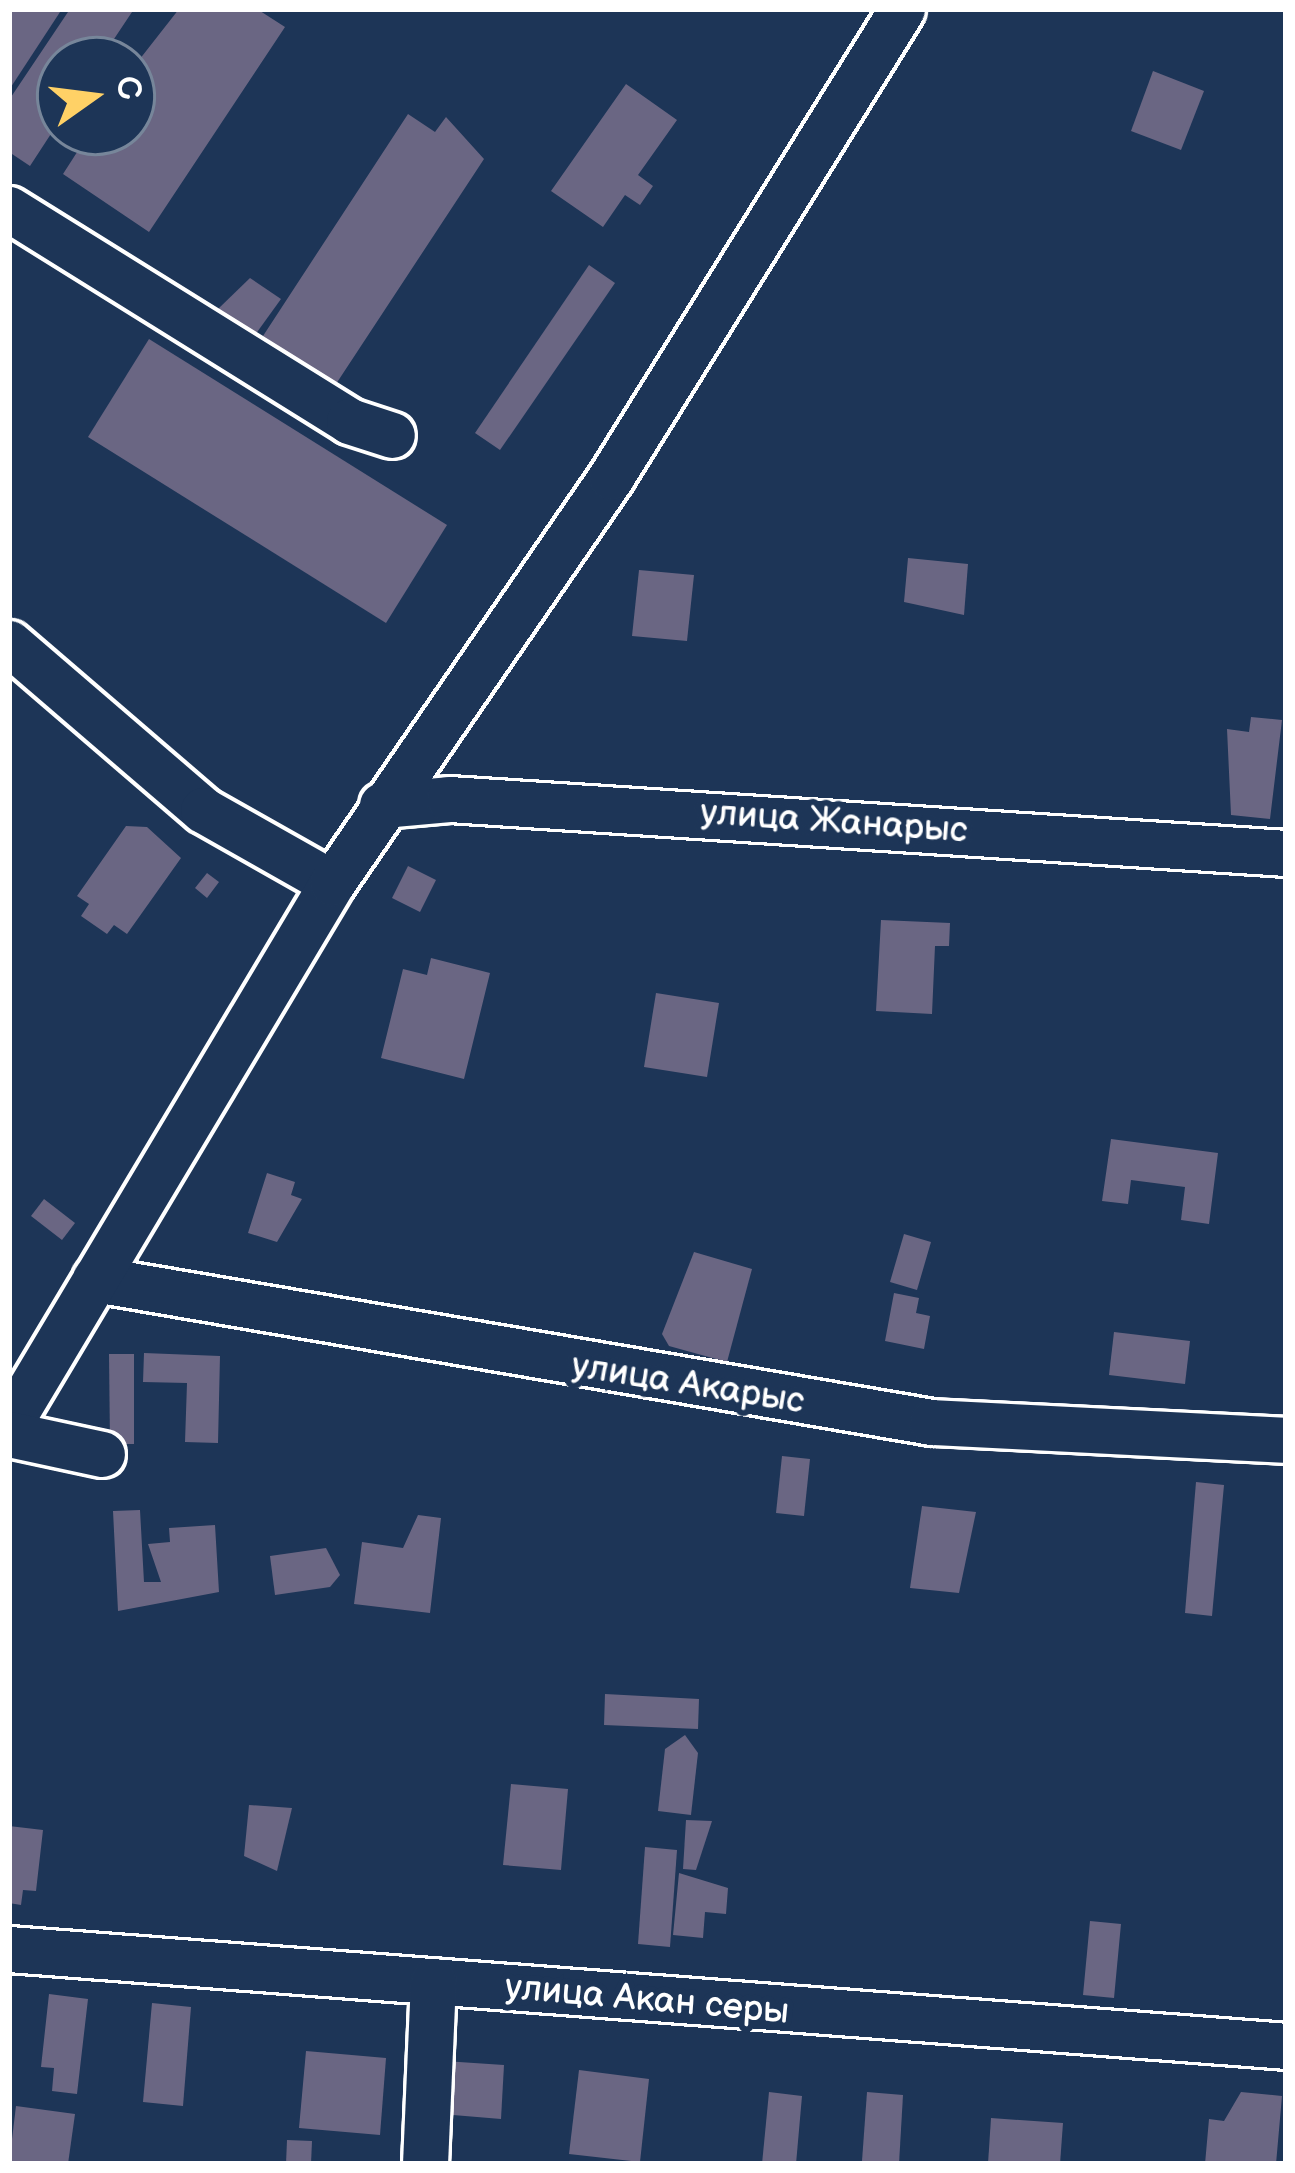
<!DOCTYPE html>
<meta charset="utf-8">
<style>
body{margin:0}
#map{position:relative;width:1295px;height:2173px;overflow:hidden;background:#1d3557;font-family:"Balsamiq Sans",sans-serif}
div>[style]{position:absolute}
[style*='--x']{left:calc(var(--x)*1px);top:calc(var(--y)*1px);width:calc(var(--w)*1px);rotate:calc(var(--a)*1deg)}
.building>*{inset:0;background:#6a6683}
.roads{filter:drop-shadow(3px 0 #fff) drop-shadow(-3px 0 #fff) drop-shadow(0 3px #fff) drop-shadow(0 -3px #fff)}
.minor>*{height:45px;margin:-22.5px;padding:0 22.5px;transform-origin:22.5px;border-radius:22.5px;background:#1d3557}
span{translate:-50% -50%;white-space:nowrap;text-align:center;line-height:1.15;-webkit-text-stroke:12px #1d3557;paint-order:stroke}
.street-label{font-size:36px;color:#fff}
.frame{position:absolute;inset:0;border:12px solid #fff;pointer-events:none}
.north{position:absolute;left:36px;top:36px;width:120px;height:120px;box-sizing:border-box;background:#1d3557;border:3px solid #77869a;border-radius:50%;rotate:76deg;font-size:33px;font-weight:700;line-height:48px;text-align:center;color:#fff}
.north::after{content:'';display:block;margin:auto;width:42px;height:54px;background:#ffd166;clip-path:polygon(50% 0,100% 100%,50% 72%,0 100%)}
</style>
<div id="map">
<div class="building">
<div style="clip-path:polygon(9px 9px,62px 9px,9px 90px)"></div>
<div style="clip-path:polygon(70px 9px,134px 9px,100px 60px,60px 60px,60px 120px,30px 166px,9px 152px,9px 100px)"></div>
<div style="clip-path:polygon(179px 9px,257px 9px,285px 27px,149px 232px,63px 174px,90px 132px,132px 132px,132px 69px)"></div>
<div style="clip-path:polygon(1153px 71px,1204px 91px,1181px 150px,1131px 131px)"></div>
<div style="clip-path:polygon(626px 84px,677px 120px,638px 175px,653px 186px,640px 205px,625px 195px,603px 227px,551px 191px)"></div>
<div style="clip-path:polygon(408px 114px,435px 132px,446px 117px,484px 159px,336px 384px,263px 336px)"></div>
<div style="clip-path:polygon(589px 265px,615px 283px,500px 450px,475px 433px)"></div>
<div style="clip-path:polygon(250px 278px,281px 299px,255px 335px,218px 309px)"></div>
<div style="clip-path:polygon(149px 339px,447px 525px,386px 623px,88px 437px)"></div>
<div style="clip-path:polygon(908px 558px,968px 564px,964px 615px,904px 602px)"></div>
<div style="clip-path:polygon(639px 570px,694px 575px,687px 641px,632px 636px)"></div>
<div style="clip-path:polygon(1251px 717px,1282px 720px,1270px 819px,1231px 815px,1227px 729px,1249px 732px)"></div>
<div style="clip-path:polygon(126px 826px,147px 827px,181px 858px,127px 934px,114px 925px,107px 934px,81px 916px,89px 904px,77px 896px)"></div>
<div style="clip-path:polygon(408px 866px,436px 880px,420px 912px,392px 898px)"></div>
<div style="clip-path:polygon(207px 873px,219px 882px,207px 898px,195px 888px)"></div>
<div style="clip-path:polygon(881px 920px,950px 923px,949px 946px,935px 946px,932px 1014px,876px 1011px)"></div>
<div style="clip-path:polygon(431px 958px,490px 973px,464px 1079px,381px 1058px,403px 969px,427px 975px)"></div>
<div style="clip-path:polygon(656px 993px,719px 1003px,707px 1077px,644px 1067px)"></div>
<div style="clip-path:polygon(1111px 1139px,1218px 1153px,1209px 1224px,1181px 1220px,1185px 1187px,1131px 1180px,1128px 1204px,1102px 1201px)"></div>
<div style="clip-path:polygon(267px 1173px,295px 1182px,291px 1195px,302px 1199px,277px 1242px,248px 1233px)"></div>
<div style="clip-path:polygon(44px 1199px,75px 1223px,62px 1240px,31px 1216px)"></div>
<div style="clip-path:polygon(904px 1234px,931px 1242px,917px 1290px,890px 1282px)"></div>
<div style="clip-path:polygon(694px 1252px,752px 1269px,727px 1362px,669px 1346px,662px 1334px)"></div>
<div style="clip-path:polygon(894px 1293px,919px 1298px,916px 1313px,930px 1316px,924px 1349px,885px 1341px)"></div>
<div style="clip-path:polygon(1114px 1332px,1190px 1341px,1185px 1384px,1109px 1375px)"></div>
<div style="clip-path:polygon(144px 1353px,220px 1356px,218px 1443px,185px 1442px,187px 1383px,143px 1382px)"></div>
<div style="clip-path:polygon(109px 1354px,134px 1354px,134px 1444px,110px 1444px)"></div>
<div style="clip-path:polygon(782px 1456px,810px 1459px,804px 1516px,776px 1513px)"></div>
<div style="clip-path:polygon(1196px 1482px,1224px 1485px,1212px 1616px,1185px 1613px)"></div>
<div style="clip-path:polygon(922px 1506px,976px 1512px,959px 1593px,910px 1588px)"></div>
<div style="clip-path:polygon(140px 1510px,144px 1582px,161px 1582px,148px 1544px,170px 1542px,169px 1528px,215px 1525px,219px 1592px,118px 1611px,113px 1511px)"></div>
<div style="clip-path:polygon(418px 1515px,441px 1518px,430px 1613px,354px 1604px,362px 1542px,403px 1548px)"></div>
<div style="clip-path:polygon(326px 1548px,340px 1575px,330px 1587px,275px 1595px,270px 1556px)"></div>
<div style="clip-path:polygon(605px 1694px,699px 1699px,698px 1729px,604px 1725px)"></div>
<div style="clip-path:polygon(685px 1735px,698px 1753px,691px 1815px,658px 1811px,665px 1749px)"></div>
<div style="clip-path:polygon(511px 1784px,568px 1789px,561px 1870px,503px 1865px)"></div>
<div style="clip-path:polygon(249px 1805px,292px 1808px,277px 1871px,244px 1856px)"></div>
<div style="clip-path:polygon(686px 1820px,712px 1821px,696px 1870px,683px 1869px)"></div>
<div style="clip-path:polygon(9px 1826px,43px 1830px,36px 1891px,23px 1890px,21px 1905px,9px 1903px)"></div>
<div style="clip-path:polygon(645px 1847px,677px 1850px,670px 1947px,638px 1944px)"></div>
<div style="clip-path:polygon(679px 1873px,728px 1888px,726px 1914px,705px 1912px,703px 1938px,673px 1935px)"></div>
<div style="clip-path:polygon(1090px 1921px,1121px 1924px,1114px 1998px,1083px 1995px)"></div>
<div style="clip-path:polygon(49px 1994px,88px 1999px,77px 2094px,52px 2091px,54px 2068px,41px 2067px)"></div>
<div style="clip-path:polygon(152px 2003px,191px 2007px,183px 2106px,143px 2102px)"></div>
<div style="clip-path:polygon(306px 2051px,386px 2058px,380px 2135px,299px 2128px)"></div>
<div style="clip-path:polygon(444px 2061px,504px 2065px,501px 2119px,441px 2114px)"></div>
<div style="clip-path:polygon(579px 2070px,649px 2079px,640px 2162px,569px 2154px)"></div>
<div style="clip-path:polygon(769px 2092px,802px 2096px,796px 2164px,762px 2164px)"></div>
<div style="clip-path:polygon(867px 2092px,903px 2095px,899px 2164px,862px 2161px)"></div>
<div style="clip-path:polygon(1241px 2092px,1282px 2096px,1276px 2164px,1205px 2164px,1209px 2119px,1224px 2121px)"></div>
<div style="clip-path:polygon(16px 2106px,75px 2114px,68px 2164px,9px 2164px)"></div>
<div style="clip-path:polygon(991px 2118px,1063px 2123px,1060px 2164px,988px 2164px)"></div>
<div style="clip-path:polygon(287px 2140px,312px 2141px,311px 2164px,286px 2164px)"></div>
</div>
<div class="roads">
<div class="minor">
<div style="--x:9;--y:209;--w:401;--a:31.9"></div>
<div style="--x:349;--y:421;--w:45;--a:18"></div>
<div style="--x:9;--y:643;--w:256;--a:40.7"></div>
<div style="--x:203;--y:810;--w:148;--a:29.5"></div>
<div style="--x:382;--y:805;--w:67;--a:-5.1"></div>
<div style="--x:449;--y:799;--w:839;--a:3.69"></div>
<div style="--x:95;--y:1279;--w:849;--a:9.7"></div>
<div style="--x:932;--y:1422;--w:354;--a:2.9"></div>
<div style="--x:9;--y:1424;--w:630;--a:-59.16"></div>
<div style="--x:332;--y:883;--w:493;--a:-55.5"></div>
<div style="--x:611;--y:477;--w:551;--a:-58.13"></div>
<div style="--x:9;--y:1434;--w:95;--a:12.1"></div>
<div style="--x:9;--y:1949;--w:1281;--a:4.34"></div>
<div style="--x:425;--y:2164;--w:183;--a:-87.5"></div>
</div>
</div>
<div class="street-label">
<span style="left:834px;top:822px;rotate:4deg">улица Жанарыс</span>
<span style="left:688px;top:1384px;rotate:9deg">улица Акарыс</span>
<span style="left:647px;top:2000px;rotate:5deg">улица Акан серы</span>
</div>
<div class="frame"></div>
<div class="north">С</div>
</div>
